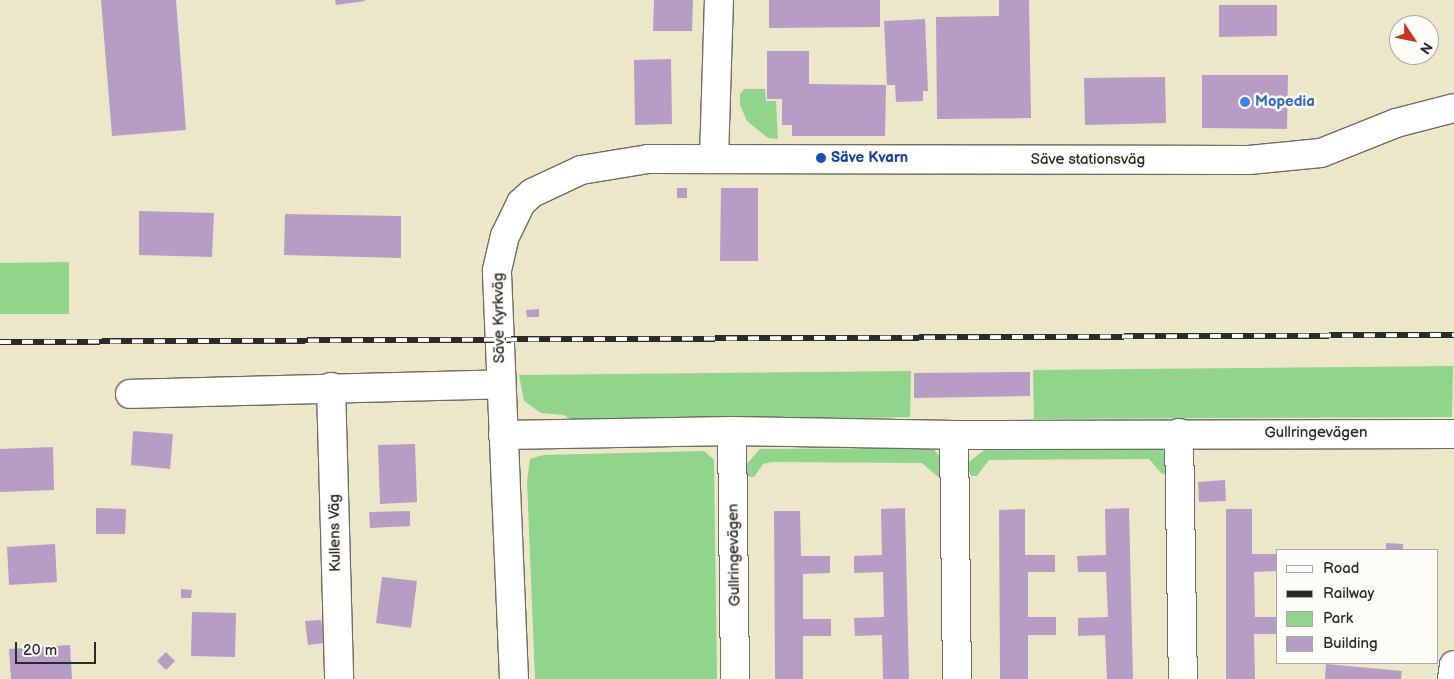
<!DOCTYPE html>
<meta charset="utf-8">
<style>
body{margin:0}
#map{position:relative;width:1454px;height:679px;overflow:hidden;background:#ede7ca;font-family:"Balsamiq Sans",sans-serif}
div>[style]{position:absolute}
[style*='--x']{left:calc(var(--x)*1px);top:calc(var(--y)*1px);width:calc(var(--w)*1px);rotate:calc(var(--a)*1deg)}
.green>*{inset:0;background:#91d48c}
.building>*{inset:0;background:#b59dc5}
.roads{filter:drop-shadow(1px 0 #6f6d63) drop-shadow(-1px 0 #6f6d63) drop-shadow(0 1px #6f6d63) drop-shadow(0 -1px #6f6d63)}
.minor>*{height:28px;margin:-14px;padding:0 14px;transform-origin:14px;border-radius:14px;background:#fff}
.rail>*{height:5.5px;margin-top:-2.75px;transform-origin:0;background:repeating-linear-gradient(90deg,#fdfcf7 0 11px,#2b2b2b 0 22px);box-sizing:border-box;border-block:1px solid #2b2b2b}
.dots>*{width:14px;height:14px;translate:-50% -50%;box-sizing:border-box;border:2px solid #fdfcf7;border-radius:50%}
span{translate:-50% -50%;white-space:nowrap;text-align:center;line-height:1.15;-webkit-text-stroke:5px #fdfcf7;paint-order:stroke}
.shop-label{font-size:15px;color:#366cbe;font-weight:700}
.left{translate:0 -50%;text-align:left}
.transit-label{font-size:15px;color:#164399;font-weight:700}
.street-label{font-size:15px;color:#2b2b2b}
.legend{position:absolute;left:1276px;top:549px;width:162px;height:115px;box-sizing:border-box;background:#fdfcf7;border:1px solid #a9a8a5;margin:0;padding:6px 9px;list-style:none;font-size:15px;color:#2b2b2b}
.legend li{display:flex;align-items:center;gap:10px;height:25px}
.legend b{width:25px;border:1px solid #a9a8a5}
.north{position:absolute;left:1389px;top:15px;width:50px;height:50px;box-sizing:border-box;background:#fdfcf7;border:1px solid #a9a8a5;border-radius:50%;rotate:124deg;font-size:14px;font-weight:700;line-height:20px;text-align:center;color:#2b2b2b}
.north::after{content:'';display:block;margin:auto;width:18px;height:22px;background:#c8321e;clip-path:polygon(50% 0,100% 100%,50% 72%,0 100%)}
.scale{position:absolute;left:15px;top:642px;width:81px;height:22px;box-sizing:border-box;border:2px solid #2b2b2b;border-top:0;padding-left:6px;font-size:15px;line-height:18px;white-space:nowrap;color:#2b2b2b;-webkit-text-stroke:4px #fdfcf7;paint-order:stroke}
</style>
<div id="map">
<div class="green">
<div style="clip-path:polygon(744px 89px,765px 89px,766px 101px,776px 101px,778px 139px,768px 138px,747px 121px,740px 105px,740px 94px)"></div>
<div style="clip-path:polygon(69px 262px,69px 314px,0 314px,0 263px)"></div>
<div style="clip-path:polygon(1453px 366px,1452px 417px,1034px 419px,1033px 370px)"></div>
<div style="clip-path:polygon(911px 371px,910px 417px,697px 421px,572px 420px,564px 415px,541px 413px,524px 401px,519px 375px)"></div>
<div style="clip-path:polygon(1157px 447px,1171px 455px,1173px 477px,1161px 473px,1149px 459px,989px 460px,977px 476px,971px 476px,968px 468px,969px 462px,984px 450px)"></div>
<div style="clip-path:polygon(922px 448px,934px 450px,948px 465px,947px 476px,938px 477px,922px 463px,772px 462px,763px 464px,754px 477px,745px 476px,745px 466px,760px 449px)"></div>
<div style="clip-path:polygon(704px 451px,714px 460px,717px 679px,535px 679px,527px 481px,530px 459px,543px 455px)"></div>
</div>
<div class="building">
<div style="clip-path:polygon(101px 0,176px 0,186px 130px,112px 136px)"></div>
<div style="clip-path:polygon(335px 0,365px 0,365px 1px,336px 5px)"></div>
<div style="clip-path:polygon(654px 0,693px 0,692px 31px,653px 31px)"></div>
<div style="clip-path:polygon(769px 0,880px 0,880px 27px,769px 28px)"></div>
<div style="clip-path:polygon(999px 0,1029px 0,1031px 118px,937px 119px,936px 17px,999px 16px)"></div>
<div style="clip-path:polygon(1219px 5px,1277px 5px,1277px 36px,1219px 37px)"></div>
<div style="clip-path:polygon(925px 19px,928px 91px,923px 91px,923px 101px,896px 102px,895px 85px,887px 85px,884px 21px)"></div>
<div style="clip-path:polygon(767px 51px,809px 51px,809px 84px,886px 85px,885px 136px,792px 136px,792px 125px,782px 125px,782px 99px,767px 99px)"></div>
<div style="clip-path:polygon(671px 59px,672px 124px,635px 125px,634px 60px)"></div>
<div style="clip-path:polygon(1202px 75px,1288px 75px,1287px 129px,1202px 128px)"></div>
<div style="clip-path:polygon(1165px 77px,1166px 123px,1085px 125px,1084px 78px)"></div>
<div style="clip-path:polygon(677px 188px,687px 188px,687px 198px,677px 198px)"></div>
<div style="clip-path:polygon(721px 188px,758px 188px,758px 261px,720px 261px)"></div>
<div style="clip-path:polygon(139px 211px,214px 213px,212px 257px,139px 255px)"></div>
<div style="clip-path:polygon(285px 214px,401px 216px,401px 258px,284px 255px)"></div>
<div style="clip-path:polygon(539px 309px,539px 317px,527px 317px,526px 310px)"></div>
<div style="clip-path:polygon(1030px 372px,1030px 396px,914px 398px,914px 373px)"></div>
<div style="clip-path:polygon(133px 431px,173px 434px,170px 469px,131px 465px)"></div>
<div style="clip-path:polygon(415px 444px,417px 502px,380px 504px,378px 445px)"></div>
<div style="clip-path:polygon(53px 447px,54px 490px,0 492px,0 449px)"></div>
<div style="clip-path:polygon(1225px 480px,1226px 501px,1199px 502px,1198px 482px)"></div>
<div style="clip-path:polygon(96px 508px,126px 509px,125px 534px,96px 534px)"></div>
<div style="clip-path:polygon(905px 508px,909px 679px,883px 679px,882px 635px,855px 636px,854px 618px,884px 617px,883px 572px,854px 573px,854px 556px,882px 555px,881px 509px)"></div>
<div style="clip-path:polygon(1129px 508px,1133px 679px,1107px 679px,1105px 635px,1078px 636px,1078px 618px,1108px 617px,1106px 572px,1078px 572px,1077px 556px,1106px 555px,1105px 509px)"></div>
<div style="clip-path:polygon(1025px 509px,1025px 555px,1055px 555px,1055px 572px,1028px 572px,1028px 617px,1056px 617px,1056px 635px,1028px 635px,1028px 679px,1000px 679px,999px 510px)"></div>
<div style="clip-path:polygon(1226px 509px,1252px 509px,1252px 554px,1278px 554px,1278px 571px,1254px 572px,1255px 617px,1278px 617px,1278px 634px,1254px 634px,1255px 679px,1226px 679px)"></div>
<div style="clip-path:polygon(410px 511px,410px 526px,370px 528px,369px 512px)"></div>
<div style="clip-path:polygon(774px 511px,800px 511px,801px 556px,830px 556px,830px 573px,803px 574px,803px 619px,831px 619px,831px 636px,803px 636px,803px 679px,775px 679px)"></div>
<div style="clip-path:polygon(1386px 543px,1403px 544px,1403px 550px,1386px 550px)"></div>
<div style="clip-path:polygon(55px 544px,57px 582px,9px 585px,7px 547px)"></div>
<div style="clip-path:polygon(382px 577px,417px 581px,411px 628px,376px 623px)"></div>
<div style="clip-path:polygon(181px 589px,192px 590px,191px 598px,181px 598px)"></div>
<div style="clip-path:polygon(192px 612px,236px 613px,235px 657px,191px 656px)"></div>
<div style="clip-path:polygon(321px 620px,324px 643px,308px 645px,305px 621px)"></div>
<div style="clip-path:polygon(70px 645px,72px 679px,11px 679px,9px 649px)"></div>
<div style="clip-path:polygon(166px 652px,175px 661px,166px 670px,157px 661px)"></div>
<div style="clip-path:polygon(1326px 664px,1402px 671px,1401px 679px,1325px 679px)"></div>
</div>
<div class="roads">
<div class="minor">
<div style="--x:714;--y:158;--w:158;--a:-88.2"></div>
<div style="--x:331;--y:387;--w:292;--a:88.4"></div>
<div style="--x:130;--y:394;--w:370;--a:-1.5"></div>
<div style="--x:732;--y:431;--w:248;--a:89.3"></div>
<div style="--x:1179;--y:433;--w:246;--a:89.1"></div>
<div style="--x:503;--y:435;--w:229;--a:-1"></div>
<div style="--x:732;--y:431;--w:222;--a:1"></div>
<div style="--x:954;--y:435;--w:500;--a:-0.11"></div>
<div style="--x:954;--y:435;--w:244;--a:89.3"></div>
<div style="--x:514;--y:679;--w:409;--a:-92.4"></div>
<div style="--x:497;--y:270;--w:35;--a:-77"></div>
<div style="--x:505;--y:236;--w:37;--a:-64"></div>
<div style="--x:521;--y:203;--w:15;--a:-42"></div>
<div style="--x:532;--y:193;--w:54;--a:-25.1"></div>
<div style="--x:581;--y:170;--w:68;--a:-9.3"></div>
<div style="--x:648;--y:159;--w:601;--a:0.1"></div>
<div style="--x:1249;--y:160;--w:72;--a:-5.6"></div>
<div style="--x:1321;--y:153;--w:81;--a:-21.8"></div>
<div style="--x:1396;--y:123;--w:60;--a:-14.5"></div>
<div style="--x:1452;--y:679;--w:14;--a:-82"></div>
</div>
</div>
<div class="rail">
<div style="--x:0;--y:342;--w:1454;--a:-0.28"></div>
</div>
<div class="dots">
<div style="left:1245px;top:102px;background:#3f7fe0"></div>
<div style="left:821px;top:158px;background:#1a4fb4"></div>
</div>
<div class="shop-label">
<span class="left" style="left:1255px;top:102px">Mopedia</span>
</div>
<div class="transit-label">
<span class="left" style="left:831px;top:158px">Säve Kvarn</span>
</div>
<div class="street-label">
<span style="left:1088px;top:160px">Säve stationsväg</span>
<span style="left:499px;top:318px;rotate:-91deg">Säve Kyrkväg</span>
<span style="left:1316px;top:433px">Gullringevägen</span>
<span style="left:335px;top:533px;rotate:-91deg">Kullens Väg</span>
<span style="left:734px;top:555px;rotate:-91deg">Gullringevägen</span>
</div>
<ul class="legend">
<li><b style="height:6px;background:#fff"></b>Road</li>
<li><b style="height:6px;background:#2b2b2b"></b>Railway</li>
<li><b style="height:14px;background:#91d48c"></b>Park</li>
<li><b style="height:14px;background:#b59dc5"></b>Building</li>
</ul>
<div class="north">N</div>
<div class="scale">20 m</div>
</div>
